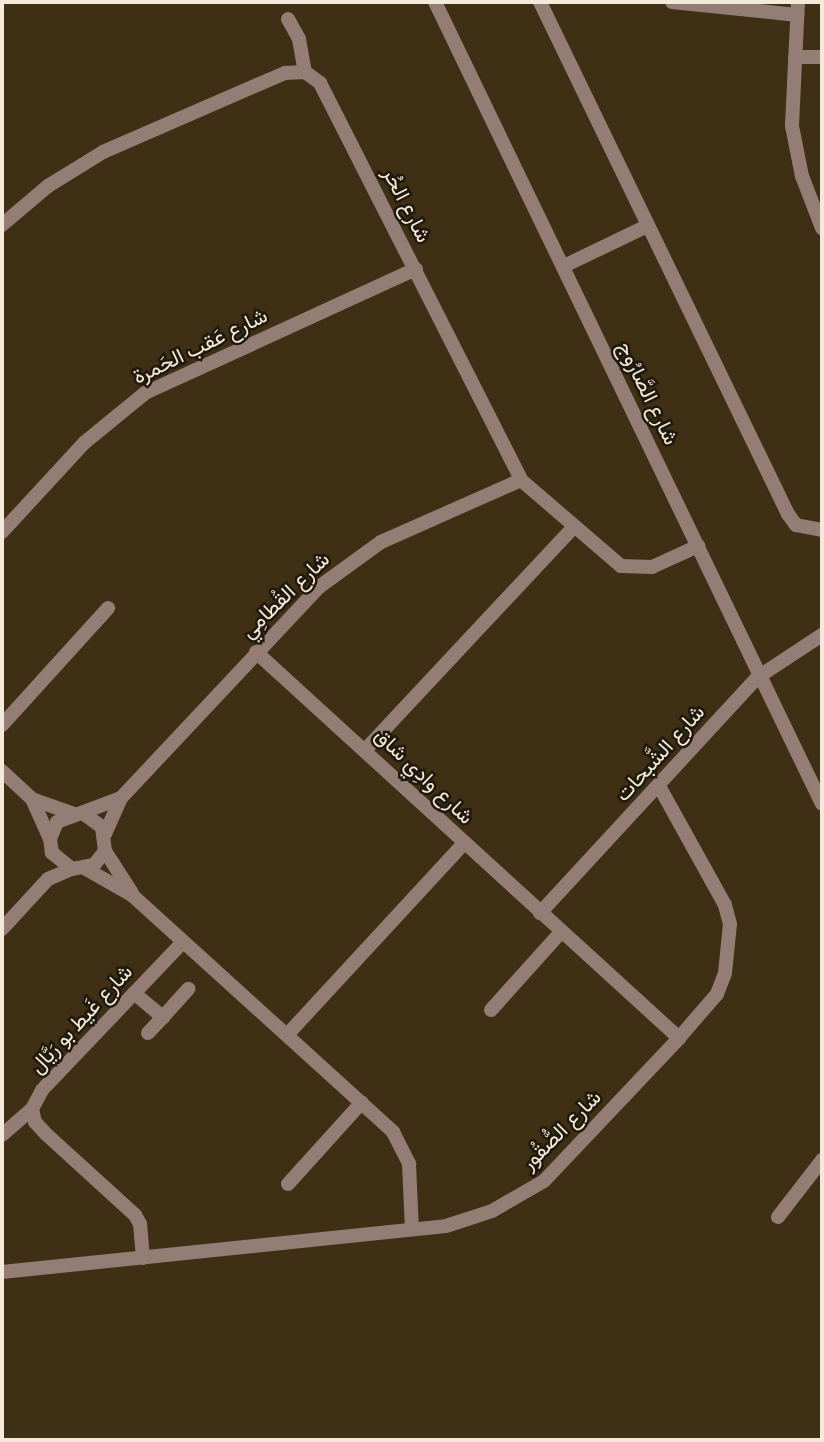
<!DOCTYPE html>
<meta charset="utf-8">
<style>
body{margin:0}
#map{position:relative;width:824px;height:1442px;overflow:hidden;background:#3f3015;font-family:"Roboto Condensed",Vazirmatn,sans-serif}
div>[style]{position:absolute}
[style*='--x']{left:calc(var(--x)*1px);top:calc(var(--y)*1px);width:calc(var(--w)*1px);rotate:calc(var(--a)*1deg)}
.minor>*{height:14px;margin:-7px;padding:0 7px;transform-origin:7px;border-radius:7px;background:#937d75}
span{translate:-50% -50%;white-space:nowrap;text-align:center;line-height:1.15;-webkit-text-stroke:5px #20190d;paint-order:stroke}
.street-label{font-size:21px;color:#f4eada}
.frame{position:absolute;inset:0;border:4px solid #f4eada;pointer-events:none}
</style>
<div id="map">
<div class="minor">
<div style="--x:435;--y:2;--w:890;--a:64.24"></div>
<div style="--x:540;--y:2;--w:569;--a:64.16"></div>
<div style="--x:788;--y:514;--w:14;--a:54"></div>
<div style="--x:796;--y:525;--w:26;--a:11"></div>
<div style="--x:672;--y:2;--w:126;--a:5.9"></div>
<div style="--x:798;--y:2;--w:124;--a:92.8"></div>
<div style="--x:792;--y:126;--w:51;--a:78.7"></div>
<div style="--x:802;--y:176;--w:56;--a:69"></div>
<div style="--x:288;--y:19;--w:23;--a:61"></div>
<div style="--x:299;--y:39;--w:34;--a:80"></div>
<div style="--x:795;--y:57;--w:27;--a:0"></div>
<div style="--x:2;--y:225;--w:60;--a:-40.3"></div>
<div style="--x:48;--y:186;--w:65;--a:-31.7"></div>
<div style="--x:103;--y:152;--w:198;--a:-23.5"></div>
<div style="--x:285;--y:73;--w:20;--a:-3"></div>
<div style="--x:305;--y:72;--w:19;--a:36"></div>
<div style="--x:320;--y:83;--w:445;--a:63.1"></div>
<div style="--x:521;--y:480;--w:132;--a:40.7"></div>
<div style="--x:621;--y:566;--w:31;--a:2"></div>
<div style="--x:652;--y:567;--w:51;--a:-24.5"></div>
<div style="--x:564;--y:266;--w:92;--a:-25.7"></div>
<div style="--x:2;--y:532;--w:121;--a:-47.3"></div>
<div style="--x:84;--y:443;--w:79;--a:-39.3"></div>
<div style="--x:145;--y:393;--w:298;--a:-24.6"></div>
<div style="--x:256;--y:652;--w:573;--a:42.38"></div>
<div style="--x:2;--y:725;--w:158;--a:-47.8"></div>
<div style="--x:366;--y:749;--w:304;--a:-46.9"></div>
<div style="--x:2;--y:771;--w:41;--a:43"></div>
<div style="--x:32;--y:799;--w:45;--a:19.7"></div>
<div style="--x:32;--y:799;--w:44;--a:65.8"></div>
<div style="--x:84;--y:814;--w:22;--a:36"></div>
<div style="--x:102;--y:827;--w:24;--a:83"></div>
<div style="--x:105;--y:851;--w:18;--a:128"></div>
<div style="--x:94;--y:865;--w:22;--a:170"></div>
<div style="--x:72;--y:869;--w:26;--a:-141"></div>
<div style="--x:52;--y:853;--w:14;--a:-98"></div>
<div style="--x:50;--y:839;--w:18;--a:-68"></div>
<div style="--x:57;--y:822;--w:68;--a:-20.6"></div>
<div style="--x:105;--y:834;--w:39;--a:-66"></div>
<div style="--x:121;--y:798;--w:289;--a:-46.8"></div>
<div style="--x:319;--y:587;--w:77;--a:-36"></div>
<div style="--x:381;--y:542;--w:153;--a:-23.9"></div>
<div style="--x:105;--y:851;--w:50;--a:57.3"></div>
<div style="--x:86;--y:869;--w:53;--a:29.5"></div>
<div style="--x:132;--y:895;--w:353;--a:42.2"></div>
<div style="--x:393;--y:1132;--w:36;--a:63"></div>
<div style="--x:409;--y:1164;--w:65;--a:87.4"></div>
<div style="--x:540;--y:913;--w:321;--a:-47.3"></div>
<div style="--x:758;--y:677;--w:77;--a:-33.3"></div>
<div style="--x:2;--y:929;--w:68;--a:-47.4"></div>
<div style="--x:48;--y:879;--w:26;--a:-23"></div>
<div style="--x:134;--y:993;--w:38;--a:40"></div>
<div style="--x:163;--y:1017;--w:22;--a:133"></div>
<div style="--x:491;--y:1010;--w:105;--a:-48.1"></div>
<div style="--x:163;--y:1017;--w:38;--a:-48"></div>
<div style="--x:287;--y:1035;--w:261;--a:-47.3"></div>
<div style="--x:2;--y:1135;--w:40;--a:-41"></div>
<div style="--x:288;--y:1184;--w:110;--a:-47.9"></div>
<div style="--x:778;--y:1217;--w:72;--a:-52.3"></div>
<div style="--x:143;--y:1258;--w:34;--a:-95"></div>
<div style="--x:140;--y:1224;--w:10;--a:-119"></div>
<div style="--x:135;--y:1215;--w:119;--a:-137.7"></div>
<div style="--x:47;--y:1135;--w:18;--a:-133"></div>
<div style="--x:35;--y:1122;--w:13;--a:-103"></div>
<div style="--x:32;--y:1109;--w:21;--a:-62"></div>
<div style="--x:42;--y:1090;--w:204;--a:-46.4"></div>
<div style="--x:2;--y:1272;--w:446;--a:-5.9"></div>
<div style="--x:446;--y:1226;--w:48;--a:-18.1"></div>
<div style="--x:492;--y:1211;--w:60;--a:-30"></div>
<div style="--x:544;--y:1181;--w:197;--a:-46.6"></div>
<div style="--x:679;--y:1038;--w:58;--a:-49.2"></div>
<div style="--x:717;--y:994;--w:22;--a:-69"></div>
<div style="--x:725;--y:973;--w:49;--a:-84.2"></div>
<div style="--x:730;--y:924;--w:20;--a:-105"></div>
<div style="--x:725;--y:905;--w:136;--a:-119"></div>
</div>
<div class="street-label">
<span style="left:407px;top:205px;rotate:63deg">شارع الحُر</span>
<span style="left:200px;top:346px;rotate:-26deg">شارع عَقب الحَمرة</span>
<span style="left:648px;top:393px;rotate:64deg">شارع الصَّارُوج</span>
<span style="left:285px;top:595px;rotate:-44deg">شارع القُطامِي</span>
<span style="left:660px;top:753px;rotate:-48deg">شارع الشَّبحات</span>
<span style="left:424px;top:776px;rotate:44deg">شارع وادِي شاق</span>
<span style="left:81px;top:1019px;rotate:-47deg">شارع غَيط بو رَيَّال</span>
<span style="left:561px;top:1130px;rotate:-45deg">شارع الصُّقُور</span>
</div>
<div class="frame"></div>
</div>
